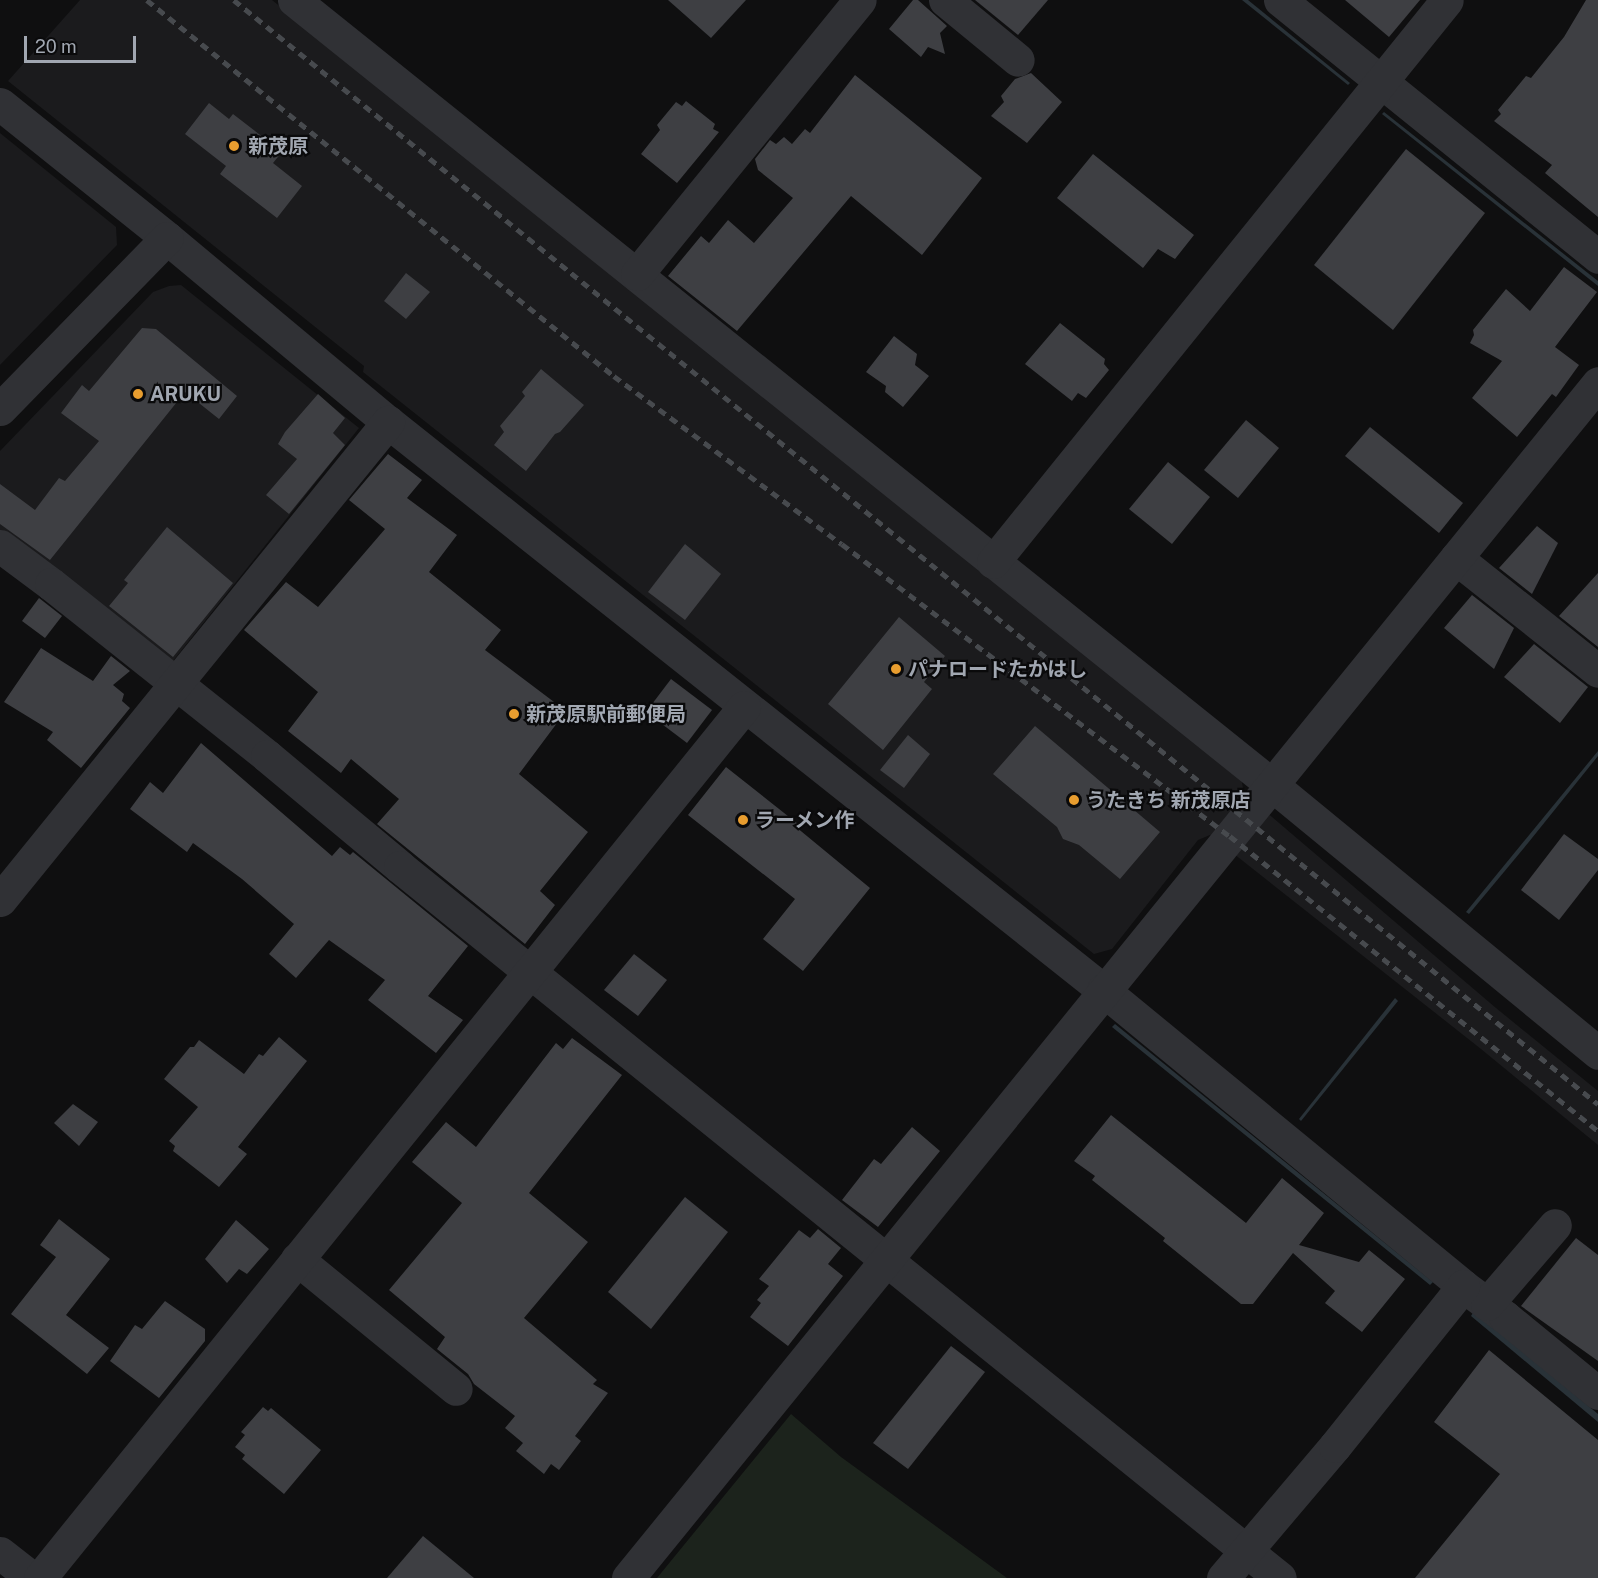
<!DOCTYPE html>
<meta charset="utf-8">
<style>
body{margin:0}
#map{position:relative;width:1598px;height:1578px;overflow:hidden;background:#0f0f10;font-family:"Public Sans","Noto Sans JP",sans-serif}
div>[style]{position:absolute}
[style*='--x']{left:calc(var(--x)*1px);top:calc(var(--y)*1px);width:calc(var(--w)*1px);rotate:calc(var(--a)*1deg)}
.built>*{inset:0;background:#1b1b1d}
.green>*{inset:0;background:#1c231c}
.water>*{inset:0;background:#293238}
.building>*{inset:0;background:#3e3f43}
.minor>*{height:33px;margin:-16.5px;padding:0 16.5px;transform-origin:16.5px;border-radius:16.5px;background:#303135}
.rail>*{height:4.5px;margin-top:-2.25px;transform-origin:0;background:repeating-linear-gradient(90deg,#474a4e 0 8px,transparent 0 14px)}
.dots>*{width:16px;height:16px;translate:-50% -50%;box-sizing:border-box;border:3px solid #0a0a0b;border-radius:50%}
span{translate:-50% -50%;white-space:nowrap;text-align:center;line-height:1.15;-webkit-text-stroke:4.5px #0a0a0b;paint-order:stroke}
.poi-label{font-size:20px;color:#a1a7b1;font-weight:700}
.left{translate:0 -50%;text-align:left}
.scale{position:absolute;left:24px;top:36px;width:112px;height:27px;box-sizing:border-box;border:3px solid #a1a7b1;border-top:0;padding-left:8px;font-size:18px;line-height:21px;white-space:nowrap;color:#a1a7b1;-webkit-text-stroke:4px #0a0a0b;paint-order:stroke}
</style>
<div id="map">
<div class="built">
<div style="clip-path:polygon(80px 0,272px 0,1241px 778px,1244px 793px,1496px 1008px,1598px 1091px,1598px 1145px,1481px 1049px,1210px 835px,1198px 840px,1112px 949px,1094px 954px,363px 372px,364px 366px,8px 81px)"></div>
<div style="clip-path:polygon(0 133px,116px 227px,117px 245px,0 365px)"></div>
<div style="clip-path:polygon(181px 285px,359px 428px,169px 666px,0 531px,0 451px,153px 292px,169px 286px)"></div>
</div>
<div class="green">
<div style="clip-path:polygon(791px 1414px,841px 1457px,1007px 1578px,657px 1578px)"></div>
</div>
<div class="water">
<div style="clip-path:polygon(1242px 0,1248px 0,1350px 83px,1348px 85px)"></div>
<div style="clip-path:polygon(1384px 112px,1598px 281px,1598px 286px,1382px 114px)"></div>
<div style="clip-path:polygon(1598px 751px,1598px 756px,1528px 843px,1469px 914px,1466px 912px)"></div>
<div style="clip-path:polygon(1395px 998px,1398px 1001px,1301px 1121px,1299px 1119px)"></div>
<div style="clip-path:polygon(1115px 1024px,1433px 1282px,1430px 1285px,1112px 1027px)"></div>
<div style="clip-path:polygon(1474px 1311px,1598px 1414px,1598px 1422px,1471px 1316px)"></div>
</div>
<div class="building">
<div style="clip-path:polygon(668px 0,746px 0,711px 38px)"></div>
<div style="clip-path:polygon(913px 0,918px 0,947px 26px,940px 33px,945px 54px,928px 47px,921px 57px,889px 29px)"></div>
<div style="clip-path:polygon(975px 0,1048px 0,1018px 35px)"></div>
<div style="clip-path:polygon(1345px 0,1420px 0,1389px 37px)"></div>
<div style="clip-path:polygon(1586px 0,1598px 0,1598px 217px,1545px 173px,1552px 165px,1494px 121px,1501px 114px,1498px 110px,1526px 76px,1531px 78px,1564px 37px)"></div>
<div style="clip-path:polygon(1031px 73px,1062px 102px,1027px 143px,991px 116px,1004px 102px,1001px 96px,1015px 79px)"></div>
<div style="clip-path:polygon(855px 75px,982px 178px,922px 255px,851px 196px,737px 331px,668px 276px,701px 236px,709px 243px,728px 220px,754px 243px,793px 198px,758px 170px,755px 159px,770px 140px,776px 144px,784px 137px,792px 144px,805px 129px,810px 133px)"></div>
<div style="clip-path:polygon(686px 101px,715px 124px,713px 129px,719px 132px,677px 183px,641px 154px,660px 130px,657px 125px,676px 102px,682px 106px)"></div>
<div style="clip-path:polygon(209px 103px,229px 119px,233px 114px,282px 152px,273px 163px,302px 186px,277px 218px,220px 174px,226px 166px,185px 134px)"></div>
<div style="clip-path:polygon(1406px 149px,1485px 213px,1393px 330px,1314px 265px)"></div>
<div style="clip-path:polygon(1093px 154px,1194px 235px,1175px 259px,1158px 249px,1143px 268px,1057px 198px)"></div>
<div style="clip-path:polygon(1564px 267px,1597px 292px,1555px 347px,1579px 365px,1556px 397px,1552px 394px,1517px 437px,1472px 398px,1502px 361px,1470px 343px,1474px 335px,1473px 330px,1506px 289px,1530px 311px)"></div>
<div style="clip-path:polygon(406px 273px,430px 292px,406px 319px,384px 301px)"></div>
<div style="clip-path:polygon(1060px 323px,1105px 359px,1104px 364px,1109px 370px,1086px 398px,1078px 393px,1072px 401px,1025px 364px)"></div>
<div style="clip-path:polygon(142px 328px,156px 329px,237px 396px,219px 419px,185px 392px,50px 560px,0 524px,0 484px,35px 510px,59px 478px,65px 481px,99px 441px,61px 413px,82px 385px,89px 391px)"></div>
<div style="clip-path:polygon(894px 336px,917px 354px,915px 365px,929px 376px,903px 407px,885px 392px,886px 386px,866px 372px)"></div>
<div style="clip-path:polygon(541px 369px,584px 405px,560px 432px,555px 434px,526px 471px,494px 445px,504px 432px,500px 426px,525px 396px,522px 392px)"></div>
<div style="clip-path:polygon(318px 394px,345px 418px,333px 433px,345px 445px,289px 514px,266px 495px,297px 459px,278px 444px,285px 432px)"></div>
<div style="clip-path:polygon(1246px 420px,1279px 448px,1238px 498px,1204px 470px)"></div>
<div style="clip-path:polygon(1370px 427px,1463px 503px,1439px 533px,1345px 456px)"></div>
<div style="clip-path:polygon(388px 454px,422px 480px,407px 498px,457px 535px,429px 572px,501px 630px,485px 650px,566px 711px,519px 774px,588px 832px,540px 891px,555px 905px,525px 944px,377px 824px,399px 799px,351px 759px,341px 773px,288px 731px,318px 692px,244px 630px,286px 582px,318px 607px,385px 529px,349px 500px)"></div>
<div style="clip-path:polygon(1168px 462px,1210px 497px,1172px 544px,1129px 509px)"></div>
<div style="clip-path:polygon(1537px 526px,1558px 543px,1532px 594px,1499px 568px)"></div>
<div style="clip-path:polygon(167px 527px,233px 583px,173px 657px,109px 606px,128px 583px,124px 580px)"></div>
<div style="clip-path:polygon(685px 544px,721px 574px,685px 620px,648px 592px)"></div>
<div style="clip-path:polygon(1598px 573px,1598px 647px,1559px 616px)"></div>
<div style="clip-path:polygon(1472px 595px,1514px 628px,1494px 669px,1444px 628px)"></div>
<div style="clip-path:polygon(39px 598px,62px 616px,45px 638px,22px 621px)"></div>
<div style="clip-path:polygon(899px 617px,945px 656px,924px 682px,932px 689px,883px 750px,828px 704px)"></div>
<div style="clip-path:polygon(1534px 644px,1588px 687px,1560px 723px,1504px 677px)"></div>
<div style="clip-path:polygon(41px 648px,93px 681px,111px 656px,130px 671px,113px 685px,124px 694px,122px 701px,130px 708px,81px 768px,47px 740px,53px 732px,4px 702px)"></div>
<div style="clip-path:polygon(671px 679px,712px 710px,687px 743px,646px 712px)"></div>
<div style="clip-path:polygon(1035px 726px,1160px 832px,1120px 879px,1079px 845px,1063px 839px,1057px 827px,993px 774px)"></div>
<div style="clip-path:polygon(908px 735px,930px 754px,904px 788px,880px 770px)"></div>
<div style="clip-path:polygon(201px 743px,332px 856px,340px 847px,350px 855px,353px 852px,468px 946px,428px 996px,463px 1020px,436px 1053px,368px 1000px,385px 980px,329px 940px,296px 978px,269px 954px,294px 924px,242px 879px,193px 843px,187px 852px,130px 809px,150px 782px,163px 793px)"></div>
<div style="clip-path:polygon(726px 767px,798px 824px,796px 827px,870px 888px,803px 971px,763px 939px,795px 899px,688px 815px)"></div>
<div style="clip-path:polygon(1564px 834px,1598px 859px,1598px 870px,1559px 920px,1521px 890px)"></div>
<div style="clip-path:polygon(634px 954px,667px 980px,638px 1016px,604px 990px)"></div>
<div style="clip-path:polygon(279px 1037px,307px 1061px,238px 1147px,247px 1154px,219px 1187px,173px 1151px,175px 1146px,169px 1141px,198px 1107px,164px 1079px,190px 1047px,194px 1047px,199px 1040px,244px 1074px,259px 1054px,263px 1056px)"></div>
<div style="clip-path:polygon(572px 1038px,622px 1075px,529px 1193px,588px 1242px,524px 1318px,597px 1380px,593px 1384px,608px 1393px,575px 1436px,581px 1441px,559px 1470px,551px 1464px,544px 1474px,516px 1451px,523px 1443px,505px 1428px,515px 1416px,474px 1384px,468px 1374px,437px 1349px,445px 1337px,389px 1290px,462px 1203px,412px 1162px,446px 1122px,476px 1147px,556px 1043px,563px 1049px)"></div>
<div style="clip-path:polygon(73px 1104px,98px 1122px,79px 1146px,54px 1123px)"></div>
<div style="clip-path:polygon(1111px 1115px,1246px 1223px,1282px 1178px,1324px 1213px,1299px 1245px,1359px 1262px,1369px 1250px,1405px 1279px,1362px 1332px,1325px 1303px,1335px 1291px,1293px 1253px,1253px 1304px,1241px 1304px,1163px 1241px,1165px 1238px,1092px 1180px,1095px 1176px,1074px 1161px)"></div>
<div style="clip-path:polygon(912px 1127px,940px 1151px,878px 1227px,842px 1200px,874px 1159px,881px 1164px)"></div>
<div style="clip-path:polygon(685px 1197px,728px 1232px,651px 1329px,608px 1292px)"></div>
<div style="clip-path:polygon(59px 1219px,110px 1259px,66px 1315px,109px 1348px,87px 1374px,11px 1314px,56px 1257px,40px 1245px)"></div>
<div style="clip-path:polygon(236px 1220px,269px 1249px,247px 1274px,239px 1269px,227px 1283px,205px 1259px)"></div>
<div style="clip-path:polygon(818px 1229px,841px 1248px,828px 1264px,843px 1276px,788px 1346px,750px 1317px,761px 1303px,757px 1300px,769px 1286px,759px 1279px,799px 1230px,810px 1238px)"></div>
<div style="clip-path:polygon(1576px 1238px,1598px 1255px,1598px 1361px,1521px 1306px)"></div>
<div style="clip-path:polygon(165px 1301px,205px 1329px,205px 1341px,159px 1398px,110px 1361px,135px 1325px,142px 1329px)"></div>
<div style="clip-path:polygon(951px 1346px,985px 1372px,908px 1469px,873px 1443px)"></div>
<div style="clip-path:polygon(1489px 1350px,1598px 1440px,1598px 1578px,1415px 1578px,1500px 1474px,1434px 1422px)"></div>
<div style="clip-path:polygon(263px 1407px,268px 1411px,271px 1408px,321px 1450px,284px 1494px,242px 1459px,245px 1455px,235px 1447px,245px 1435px,241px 1432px)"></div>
<div style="clip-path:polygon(423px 1536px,474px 1578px,387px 1578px)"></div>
</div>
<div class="minor">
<div style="--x:294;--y:0;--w:1254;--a:38.75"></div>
<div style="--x:1272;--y:785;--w:422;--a:39.4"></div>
<div style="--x:945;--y:0;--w:94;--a:39.4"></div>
<div style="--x:1280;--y:0;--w:409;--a:38.9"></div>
<div style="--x:0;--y:104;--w:214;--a:38.7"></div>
<div style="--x:167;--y:238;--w:288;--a:39.8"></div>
<div style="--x:388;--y:422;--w:913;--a:38.46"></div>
<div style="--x:1103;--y:990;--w:466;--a:39.4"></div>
<div style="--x:1463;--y:1286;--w:52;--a:36.4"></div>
<div style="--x:1505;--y:1317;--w:120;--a:39.3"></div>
<div style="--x:637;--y:274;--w:353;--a:-50.9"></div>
<div style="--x:0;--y:409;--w:239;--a:-45.7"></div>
<div style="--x:0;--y:546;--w:64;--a:36.7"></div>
<div style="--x:51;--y:584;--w:276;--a:38.5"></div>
<div style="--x:267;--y:756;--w:173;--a:39.8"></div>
<div style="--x:400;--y:867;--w:1131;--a:38.94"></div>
<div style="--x:1456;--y:558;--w:181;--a:38.5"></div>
<div style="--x:993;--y:562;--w:722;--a:-51.07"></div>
<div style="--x:0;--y:900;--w:616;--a:-50.93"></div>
<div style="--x:297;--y:1259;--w:205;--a:39.3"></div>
<div style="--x:1487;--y:1304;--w:104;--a:-49.3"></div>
<div style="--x:0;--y:1553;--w:41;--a:38"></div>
<div style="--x:40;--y:1578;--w:1120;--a:-51.05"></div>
<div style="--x:628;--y:1578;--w:1539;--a:-50.93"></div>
<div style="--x:1223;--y:1578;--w:173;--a:-49.7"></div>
<div style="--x:1335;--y:1446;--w:205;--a:-51.3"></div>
</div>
<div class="rail">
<div style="--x:147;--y:0;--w:600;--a:38.84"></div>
<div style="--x:614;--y:376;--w:283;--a:36.4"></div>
<div style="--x:842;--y:544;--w:486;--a:37"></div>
<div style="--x:1230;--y:836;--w:472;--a:38.7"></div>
<div style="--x:234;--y:0;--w:1755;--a:38.99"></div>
</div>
<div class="dots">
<div style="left:234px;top:146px;background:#e89d2f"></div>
<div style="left:138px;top:394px;background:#e89d2f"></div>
<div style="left:896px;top:669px;background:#e89d2f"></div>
<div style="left:514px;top:714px;background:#e89d2f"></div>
<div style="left:1074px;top:800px;background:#e89d2f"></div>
<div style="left:743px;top:820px;background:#e89d2f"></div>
</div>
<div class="poi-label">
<span class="left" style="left:248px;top:146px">新茂原</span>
<span class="left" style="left:150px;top:394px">ARUKU</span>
<span class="left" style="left:908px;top:669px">パナロードたかはし</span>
<span class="left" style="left:526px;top:714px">新茂原駅前郵便局</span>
<span class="left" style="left:1086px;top:800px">うたきち 新茂原店</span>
<span class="left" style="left:755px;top:820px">ラーメン作</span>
</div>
<div class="scale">20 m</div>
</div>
